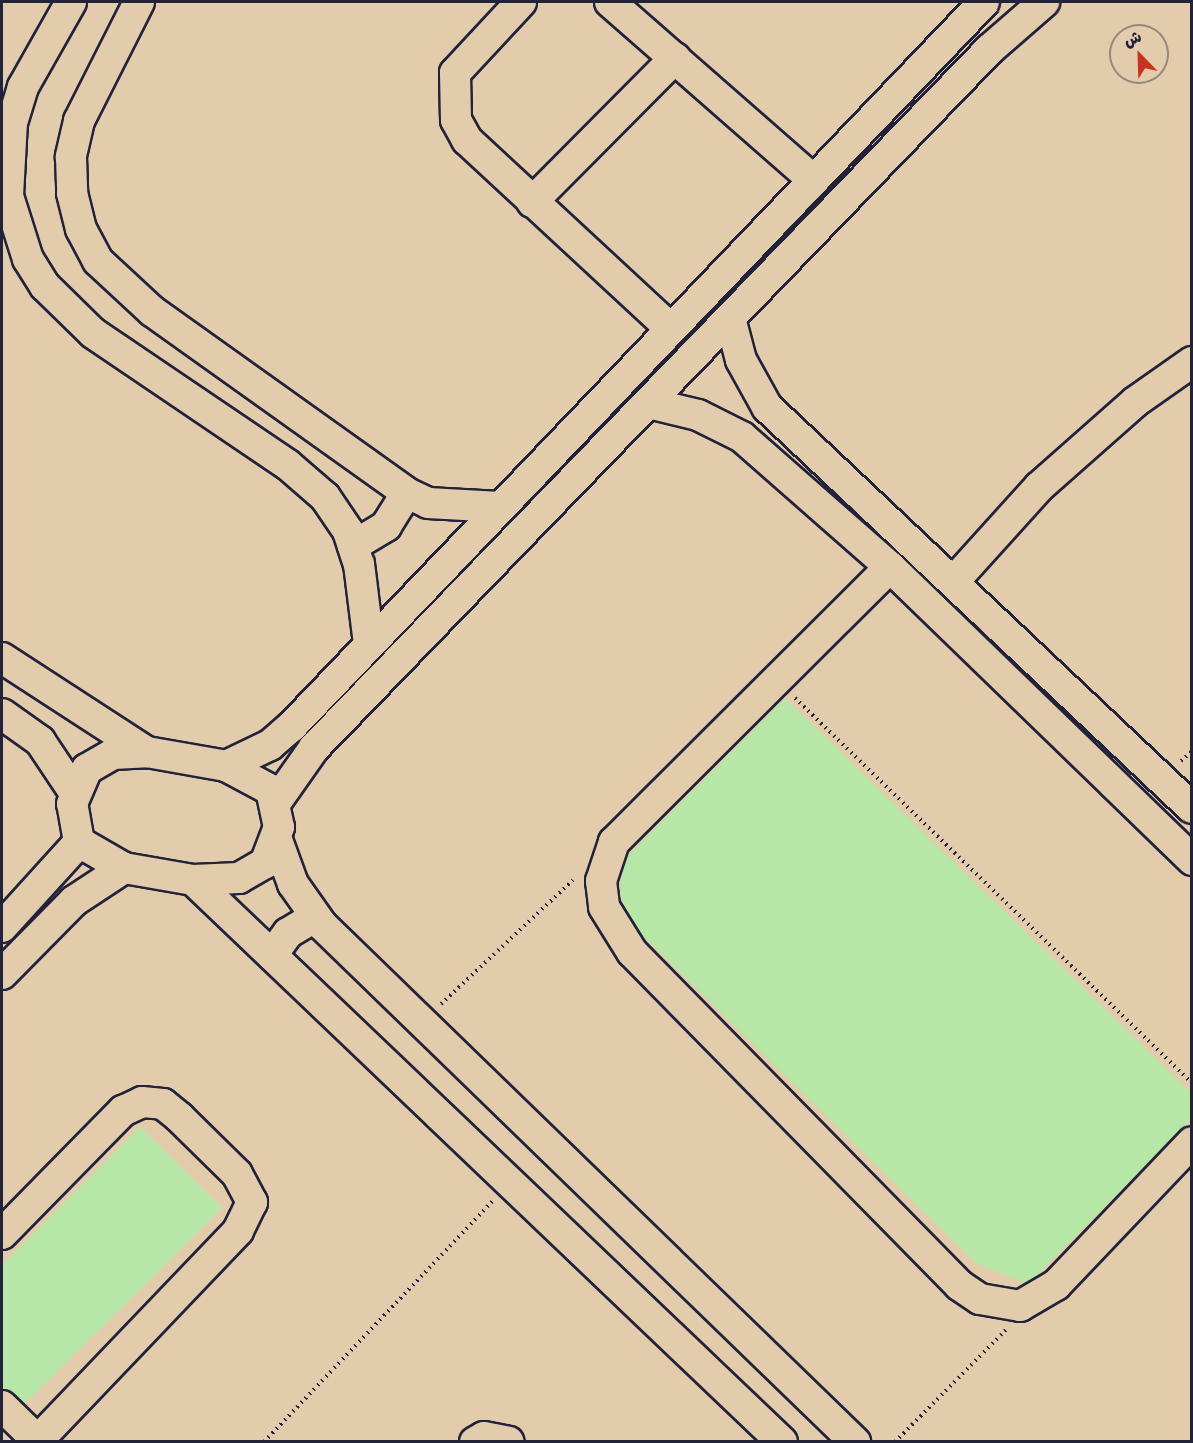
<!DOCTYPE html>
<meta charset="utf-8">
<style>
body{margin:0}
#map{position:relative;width:1193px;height:1443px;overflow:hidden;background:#e2ccab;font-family:Itim,"Playpen Sans Arabic",sans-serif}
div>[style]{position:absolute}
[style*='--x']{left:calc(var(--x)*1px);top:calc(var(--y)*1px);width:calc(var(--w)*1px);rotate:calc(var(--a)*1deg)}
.green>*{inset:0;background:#b7e7a6}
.path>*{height:4px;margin-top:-2px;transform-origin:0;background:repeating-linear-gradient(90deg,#22223b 0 1.5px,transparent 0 6px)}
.roads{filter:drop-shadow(2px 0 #22223b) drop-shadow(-2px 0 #22223b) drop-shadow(0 2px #22223b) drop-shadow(0 -2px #22223b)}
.minor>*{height:30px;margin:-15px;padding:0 15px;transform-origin:15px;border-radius:15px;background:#e2ccab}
span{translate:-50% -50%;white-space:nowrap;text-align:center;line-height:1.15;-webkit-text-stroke:6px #e2ccab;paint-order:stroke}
.frame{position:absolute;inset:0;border:3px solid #22223b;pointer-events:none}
.north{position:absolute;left:1109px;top:24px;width:60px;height:60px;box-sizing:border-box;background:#e2ccab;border:2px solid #95887e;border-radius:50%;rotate:337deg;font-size:16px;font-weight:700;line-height:24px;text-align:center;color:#22223b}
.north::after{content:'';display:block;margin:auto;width:21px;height:27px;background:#c8321e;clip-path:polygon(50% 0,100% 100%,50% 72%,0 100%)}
</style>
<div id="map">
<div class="green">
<div style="clip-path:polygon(785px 698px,1191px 1093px,1191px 1120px,1028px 1284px,976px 1263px,631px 924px,620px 895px,624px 860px)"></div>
<div style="clip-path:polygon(140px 1127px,222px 1208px,20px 1408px,2px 1390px,2px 1265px)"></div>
</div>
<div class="path">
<div style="--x:795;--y:698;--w:553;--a:44.12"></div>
<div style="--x:1181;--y:761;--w:15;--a:-42"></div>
<div style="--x:441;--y:1004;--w:181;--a:-43.2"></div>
<div style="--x:264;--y:1442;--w:332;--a:-46.5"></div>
<div style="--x:895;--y:1442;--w:158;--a:-45.3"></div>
</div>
<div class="roads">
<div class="minor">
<div style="--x:71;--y:2;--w:98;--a:119.5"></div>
<div style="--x:23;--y:87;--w:37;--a:107"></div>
<div style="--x:12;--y:122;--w:74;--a:93.1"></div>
<div style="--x:8;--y:196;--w:66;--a:72.4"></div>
<div style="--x:28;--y:259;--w:32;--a:58"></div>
<div style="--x:45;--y:286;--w:67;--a:44.4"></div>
<div style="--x:93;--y:333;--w:235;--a:34.1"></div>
<div style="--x:288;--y:465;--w:49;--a:40.9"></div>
<div style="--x:325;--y:497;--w:41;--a:55.9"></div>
<div style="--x:348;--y:531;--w:35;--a:72"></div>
<div style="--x:359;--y:564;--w:81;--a:82.9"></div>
<div style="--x:139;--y:2;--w:133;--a:116.8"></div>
<div style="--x:79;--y:121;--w:37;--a:103"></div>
<div style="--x:71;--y:157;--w:36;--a:88"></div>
<div style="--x:72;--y:193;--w:37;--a:76"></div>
<div style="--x:81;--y:229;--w:36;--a:62"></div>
<div style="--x:98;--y:261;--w:74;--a:42.8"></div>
<div style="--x:152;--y:311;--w:313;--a:35.5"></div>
<div style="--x:407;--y:493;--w:23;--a:25"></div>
<div style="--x:428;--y:503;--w:72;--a:3.2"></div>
<div style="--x:521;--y:2;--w:97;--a:132.9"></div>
<div style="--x:455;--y:73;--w:47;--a:88.8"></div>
<div style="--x:456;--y:120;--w:23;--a:61"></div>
<div style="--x:467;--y:140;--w:277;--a:42.8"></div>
<div style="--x:610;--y:2;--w:269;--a:41.2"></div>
<div style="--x:532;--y:202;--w:203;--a:-45.2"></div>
<div style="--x:730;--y:318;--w:43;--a:75.3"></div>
<div style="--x:741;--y:360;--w:54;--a:61"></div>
<div style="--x:767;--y:407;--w:584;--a:43.34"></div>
<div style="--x:648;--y:403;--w:51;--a:13.5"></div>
<div style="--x:698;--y:415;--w:49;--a:26.6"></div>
<div style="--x:742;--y:437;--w:197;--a:41.3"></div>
<div style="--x:890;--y:567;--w:421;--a:44.1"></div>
<div style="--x:353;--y:546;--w:39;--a:-31"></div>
<div style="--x:386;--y:526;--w:39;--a:-58"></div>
<div style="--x:890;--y:567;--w:390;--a:135.1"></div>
<div style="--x:614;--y:842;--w:41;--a:108.4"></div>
<div style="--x:601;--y:881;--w:26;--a:83"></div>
<div style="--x:604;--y:907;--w:53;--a:58.1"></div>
<div style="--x:632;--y:952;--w:467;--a:45.5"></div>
<div style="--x:959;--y:1285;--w:25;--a:34"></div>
<div style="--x:980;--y:1299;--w:41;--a:9.9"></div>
<div style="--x:1020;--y:1306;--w:42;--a:-30.3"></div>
<div style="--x:1056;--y:1285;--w:197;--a:-46.4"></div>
<div style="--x:955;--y:580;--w:125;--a:-47.9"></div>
<div style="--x:1039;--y:487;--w:128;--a:-41.5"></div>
<div style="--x:1135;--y:402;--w:70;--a:-35.1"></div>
<div style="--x:2;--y:658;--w:173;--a:33"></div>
<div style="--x:2;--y:714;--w:47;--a:35.4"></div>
<div style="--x:40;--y:741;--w:61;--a:56.3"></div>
<div style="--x:147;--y:752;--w:80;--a:10"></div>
<div style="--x:226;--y:766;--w:51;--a:28.1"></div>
<div style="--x:271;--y:790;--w:38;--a:78"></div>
<div style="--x:279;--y:827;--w:39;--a:111"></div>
<div style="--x:265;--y:863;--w:30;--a:150"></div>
<div style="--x:239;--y:878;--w:46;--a:177.5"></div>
<div style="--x:193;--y:880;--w:70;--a:-170.1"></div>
<div style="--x:124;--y:868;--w:52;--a:-150"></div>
<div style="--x:79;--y:842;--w:39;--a:-100"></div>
<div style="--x:72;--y:804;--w:38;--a:-67"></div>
<div style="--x:87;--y:769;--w:30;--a:-30"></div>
<div style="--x:113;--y:754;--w:34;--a:-3"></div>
<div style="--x:226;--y:766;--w:49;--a:-25.5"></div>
<div style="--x:270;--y:745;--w:28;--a:-41"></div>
<div style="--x:291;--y:727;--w:1003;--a:-46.29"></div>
<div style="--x:276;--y:802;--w:66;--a:-54.9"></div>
<div style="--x:314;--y:748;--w:972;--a:-45.96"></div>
<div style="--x:990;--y:49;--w:72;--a:-41"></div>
<div style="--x:277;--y:840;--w:47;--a:70"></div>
<div style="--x:293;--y:884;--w:50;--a:54.7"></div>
<div style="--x:322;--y:925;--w:743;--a:44.13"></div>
<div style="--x:193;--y:880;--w:814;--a:43.66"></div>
<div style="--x:2;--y:927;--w:115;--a:-47.8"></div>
<div style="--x:272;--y:955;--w:27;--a:-54"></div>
<div style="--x:288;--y:933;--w:31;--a:-31"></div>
<div style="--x:2;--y:974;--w:103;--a:-45.4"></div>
<div style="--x:74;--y:901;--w:60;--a:-33.4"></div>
<div style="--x:2;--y:1234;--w:173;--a:-45.5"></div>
<div style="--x:123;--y:1111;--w:21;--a:-25"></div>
<div style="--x:142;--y:1102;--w:21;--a:5"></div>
<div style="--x:163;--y:1104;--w:21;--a:39"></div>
<div style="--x:179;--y:1117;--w:81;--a:44.5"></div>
<div style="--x:237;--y:1174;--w:32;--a:62"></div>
<div style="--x:252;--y:1202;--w:32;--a:116"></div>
<div style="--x:238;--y:1231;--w:289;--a:133.7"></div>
<div style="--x:2;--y:1406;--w:52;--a:44.2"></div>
<div style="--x:475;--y:1442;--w:10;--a:-29"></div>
<div style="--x:484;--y:1437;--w:25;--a:11"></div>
</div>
</div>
<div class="frame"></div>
<div class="north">ش</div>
</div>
